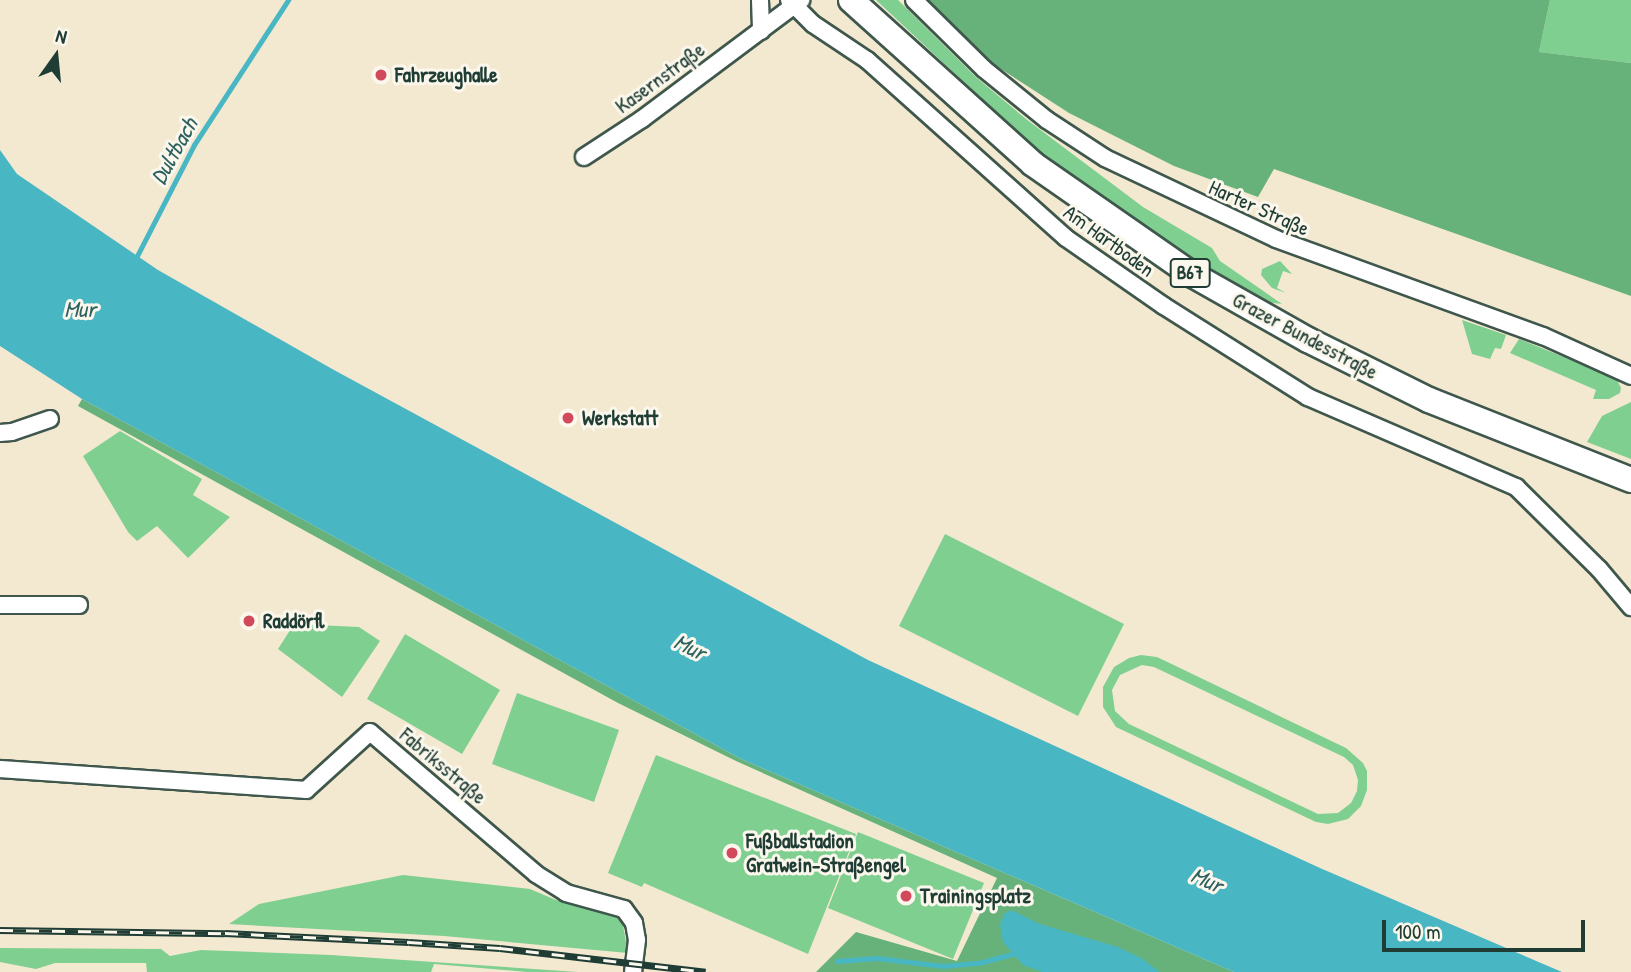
<!DOCTYPE html>
<meta charset="utf-8">
<style>
body{margin:0}
#map{position:relative;width:1631px;height:972px;overflow:hidden;background:#f3e9d1;font-family:"Patrick Hand",sans-serif}
div>[style]{position:absolute}
[style*='--x']{left:calc(var(--x)*1px);top:calc(var(--y)*1px);width:calc(var(--w)*1px);rotate:calc(var(--a)*1deg)}
.green>*{inset:0;background:#7fcf90}
.forest>*{inset:0;background:#67b27a}
.water>*{inset:0;background:#49b6c4}
.stream>*{height:4.5px;margin:-2.25px;padding:0 2.25px;transform-origin:2.25px;border-radius:2.25px;background:#49b6c4}
.roads{filter:drop-shadow(2px 0 #3f574c) drop-shadow(-2px 0 #3f574c) drop-shadow(0 2px #3f574c) drop-shadow(0 -2px #3f574c)}
.minor>*{height:16px;margin:-8px;padding:0 8px;transform-origin:8px;border-radius:8px;background:#fff}
.primary>*{height:24px;margin:-12px;padding:0 12px;transform-origin:12px;border-radius:12px;background:#fff}
.rail>*{height:7px;margin-top:-3.5px;transform-origin:0;background:repeating-linear-gradient(90deg,#fbf7ec 0 13px,#1f3d34 0 26px);box-sizing:border-box;border-block:2px solid #1f3d34}
.dots>*{width:19px;height:19px;translate:-50% -50%;box-sizing:border-box;border:4px solid #fbf7ec;border-radius:50%}
span{translate:-50% -50%;white-space:nowrap;text-align:center;line-height:1.15;-webkit-text-stroke:6px #fbf7ec;paint-order:stroke}
.shield-label span{padding:2px 5px;background:#fbf7ec;border:2px solid;border-radius:5px;-webkit-text-stroke-width:0}
.shield-label{font-size:19px;color:#1f3d34;font-weight:700}
.poi-label{font-size:21px;color:#1f3d34;font-weight:700}
.left{translate:0 -50%;text-align:left}
.street-label{font-size:21px;color:#1f3d34}
.water-label{font-size:23px;color:#2c615f;font-style:italic}
.north{position:absolute;left:21px;top:21px;width:70px;height:70px;-webkit-text-stroke:5px #fbf7ec;paint-order:stroke;rotate:15deg;font-size:19px;font-weight:700;line-height:28px;text-align:center;color:#1f3d34}
.north::after{content:'';display:block;margin:auto;width:24px;height:32px;background:#1f3d34;clip-path:polygon(50% 0,100% 100%,50% 72%,0 100%)}
.scale{position:absolute;left:1382px;top:920px;width:203px;height:32px;box-sizing:border-box;border:4px solid #1f3d34;border-top:0;padding-left:9px;font-size:21px;line-height:24px;white-space:nowrap;color:#1f3d34;-webkit-text-stroke:5px #fbf7ec;paint-order:stroke}
</style>
<div id="map">
<div class="green">
<div style="clip-path:polygon(876px 0,898px 0,977px 78px,1026px 119px,1143px 207px,1212px 248px,1220px 261px,1282px 304px,1258px 301px,1141px 228px,1046px 159px)"></div>
<div style="clip-path:polygon(1550px 0,1631px 0,1631px 63px,1539px 52px)"></div>
<div style="clip-path:polygon(1280px 261px,1292px 274px,1283px 271px,1277px 288px,1286px 293px,1272px 288px,1261px 275px,1262px 269px)"></div>
<div style="clip-path:polygon(1462px 320px,1506px 335px,1501px 349px,1495px 348px,1490px 359px,1472px 354px)"></div>
<div style="clip-path:polygon(1519px 339px,1616px 378px,1621px 388px,1620px 393px,1609px 399px,1593px 399px,1596px 390px,1510px 353px)"></div>
<div style="clip-path:polygon(1631px 402px,1631px 459px,1587px 442px,1602px 416px)"></div>
<div style="clip-path:polygon(120px 431px,202px 479px,193px 495px,230px 517px,188px 558px,157px 526px,137px 541px,128px 532px,83px 456px)"></div>
<div style="clip-path:polygon(945px 534px,1124px 624px,1078px 716px,899px 626px)"></div>
<div style="clip-path:polygon(294px 624px,359px 627px,380px 641px,342px 697px,278px 649px)"></div>
<div style="clip-path:polygon(405px 634px,500px 690px,462px 754px,367px 699px)"></div>
<div style="clip-path:polygon(evenodd,1141px 655px,1157px 657px,1346px 748px,1363px 763px,1367px 771px,1367px 790px,1361px 806px,1348px 819px,1328px 824px,1316px 822px,1116px 727px,1103px 707px,1103px 687px,1114px 667px,1129px 658px,1141px 655px,1142px 665px,1154px 667px,1344px 757px,1353px 765px,1358px 780px,1357px 791px,1351px 803px,1338px 813px,1318px 814px,1129px 724px,1115px 711px,1112px 690px,1120px 675px,1142px 665px)"></div>
<div style="clip-path:polygon(517px 693px,619px 730px,594px 802px,492px 764px)"></div>
<div style="clip-path:polygon(656px 755px,856px 834px,808px 954px,644px 883px,642px 887px,608px 873px)"></div>
<div style="clip-path:polygon(858px 832px,984px 883px,953px 959px,828px 908px)"></div>
<div style="clip-path:polygon(403px 875px,530px 889px,556px 900px,607px 908px,621px 914px,628px 953px,444px 936px,229px 924px,259px 904px)"></div>
<div style="clip-path:polygon(0 948px,161px 949px,170px 956px,201px 950px,331px 955px,578px 972px,527px 972px,434px 964px,431px 972px,147px 972px,146px 963px,55px 963px,36px 969px,0 962px)"></div>
</div>
<div class="forest">
<div style="clip-path:polygon(926px 0,1550px 0,1539px 52px,1631px 63px,1631px 296px,1274px 169px,1258px 197px,1174px 166px,1069px 113px,990px 62px)"></div>
<div style="clip-path:polygon(82px 399px,741px 759px,1234px 972px,816px 972px,856px 932px,957px 961px,997px 878px,736px 761px,618px 703px,78px 406px)"></div>
</div>
<div class="water">
<div style="clip-path:polygon(0 150px,17px 174px,158px 270px,334px 370px,868px 660px,1320px 868px,1562px 972px,1234px 972px,741px 759px,82px 399px,0 346px)"></div>
<div style="clip-path:polygon(1011px 910px,1040px 924px,1118px 947px,1141px 958px,1160px 972px,1042px 972px,1023px 965px,1003px 942px,1000px 925px,1004px 914px)"></div>
</div>
<div class="stream">
<div style="--x:136;--y:258;--w:127;--a:-62.8"></div>
<div style="--x:194;--y:145;--w:173;--a:-57"></div>
<div style="--x:837;--y:961;--w:40;--a:-4.3"></div>
<div style="--x:877;--y:958;--w:66;--a:6.9"></div>
<div style="--x:943;--y:966;--w:36;--a:-5"></div>
<div style="--x:979;--y:963;--w:38;--a:-15"></div>
</div>
<div class="roads">
<div class="minor">
<div style="--x:760;--y:0;--w:31;--a:88"></div>
<div style="--x:789;--y:0;--w:34;--a:45"></div>
<div style="--x:813;--y:24;--w:65;--a:33.7"></div>
<div style="--x:867;--y:60;--w:267;--a:41.8"></div>
<div style="--x:1066;--y:238;--w:119;--a:34.8"></div>
<div style="--x:1164;--y:306;--w:170;--a:32.3"></div>
<div style="--x:1308;--y:397;--w:227;--a:23.4"></div>
<div style="--x:1516;--y:487;--w:117;--a:44.7"></div>
<div style="--x:1599;--y:569;--w:50;--a:49.9"></div>
<div style="--x:914;--y:0;--w:98;--a:44.6"></div>
<div style="--x:984;--y:69;--w:81;--a:39"></div>
<div style="--x:1047;--y:120;--w:69;--a:33.2"></div>
<div style="--x:1105;--y:158;--w:189;--a:25.3"></div>
<div style="--x:1276;--y:239;--w:284;--a:20"></div>
<div style="--x:1543;--y:336;--w:97;--a:24.4"></div>
<div style="--x:584;--y:157;--w:69;--a:-33.2"></div>
<div style="--x:642;--y:119;--w:199;--a:-36.8"></div>
<div style="--x:0;--y:433;--w:12;--a:-5"></div>
<div style="--x:12;--y:432;--w:40;--a:-18.9"></div>
<div style="--x:0;--y:605;--w:79;--a:0"></div>
<div style="--x:0;--y:769;--w:307;--a:3.9"></div>
<div style="--x:306;--y:790;--w:86;--a:-42.2"></div>
<div style="--x:370;--y:732;--w:218;--a:40.5"></div>
<div style="--x:536;--y:874;--w:36;--a:32"></div>
<div style="--x:566;--y:893;--w:60;--a:15.4"></div>
<div style="--x:624;--y:909;--w:17;--a:54"></div>
<div style="--x:634;--y:923;--w:17;--a:80"></div>
<div style="--x:637;--y:940;--w:32;--a:97"></div>
</div>
<div class="primary">
<div style="--x:851;--y:0;--w:245;--a:42"></div>
<div style="--x:1033;--y:164;--w:195;--a:34.8"></div>
<div style="--x:1193;--y:275;--w:132;--a:29.5"></div>
<div style="--x:1308;--y:340;--w:135;--a:26.4"></div>
<div style="--x:1429;--y:400;--w:217;--a:21.6"></div>
</div>
</div>
<div class="rail">
<div style="--x:0;--y:930;--w:225;--a:0.8"></div>
<div style="--x:225;--y:933;--w:184;--a:2.8"></div>
<div style="--x:409;--y:942;--w:91;--a:3.8"></div>
<div style="--x:500;--y:948;--w:207;--a:6.6"></div>
</div>
<div class="dots">
<div style="left:381px;top:75px;background:#d1495b"></div>
<div style="left:568px;top:418px;background:#d1495b"></div>
<div style="left:249px;top:621px;background:#d1495b"></div>
<div style="left:732px;top:853px;background:#d1495b"></div>
<div style="left:906px;top:896px;background:#d1495b"></div>
</div>
<div class="shield-label">
<span style="left:1190px;top:273px">B67</span>
</div>
<div class="poi-label">
<span class="left" style="left:395px;top:75px">Fahrzeughalle</span>
<span class="left" style="left:582px;top:418px">Werkstatt</span>
<span class="left" style="left:263px;top:621px">Raddörfl</span>
<span class="left" style="left:746px;top:853px">Fußballstadion<br>Gratwein-Straßengel</span>
<span class="left" style="left:920px;top:896px">Trainingsplatz</span>
</div>
<div class="street-label">
<span style="left:660px;top:78px;rotate:-36deg">Kasernstraße</span>
<span style="left:1259px;top:208px;rotate:24deg">Harter Straße</span>
<span style="left:1109px;top:241px;rotate:36deg">Am Hartboden</span>
<span style="left:1305px;top:336px;rotate:28deg">Grazer Bundesstraße</span>
<span style="left:443px;top:766px;rotate:40deg">Fabriksstraße</span>
</div>
<div class="water-label">
<span style="left:174px;top:151px;rotate:-61deg">Dultbach</span>
<span style="left:80px;top:309px">Mur</span>
<span style="left:690px;top:647px;rotate:26deg">Mur</span>
<span style="left:1207px;top:880px;rotate:24deg">Mur</span>
</div>
<div class="north">N</div>
<div class="scale">100 m</div>
</div>
